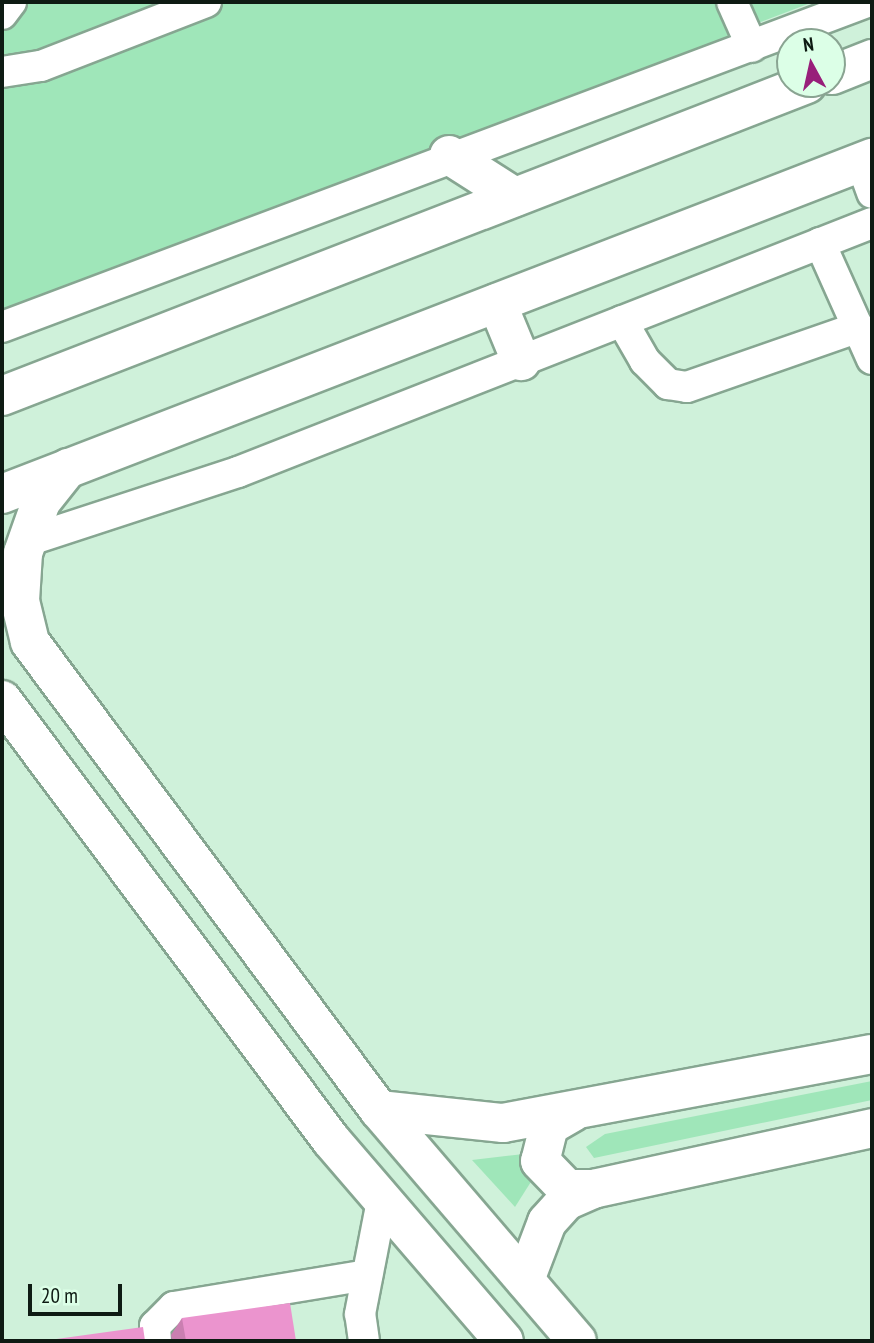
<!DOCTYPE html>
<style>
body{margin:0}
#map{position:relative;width:874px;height:1343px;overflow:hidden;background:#cff1da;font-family:"PT Sans Narrow",sans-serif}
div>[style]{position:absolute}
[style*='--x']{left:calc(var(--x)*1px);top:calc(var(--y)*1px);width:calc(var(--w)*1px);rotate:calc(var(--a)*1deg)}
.green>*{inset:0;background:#9fe6b9}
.roads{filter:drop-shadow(2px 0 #86a691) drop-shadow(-2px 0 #86a691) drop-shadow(0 2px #86a691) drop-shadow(0 -2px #86a691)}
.minor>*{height:30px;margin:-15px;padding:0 15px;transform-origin:15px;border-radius:15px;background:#fff}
.major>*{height:38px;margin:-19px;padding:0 19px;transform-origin:19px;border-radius:19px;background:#fff}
.highway>*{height:38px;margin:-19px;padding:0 19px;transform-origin:19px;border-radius:19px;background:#fff}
.wall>*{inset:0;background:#ca7fb1}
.building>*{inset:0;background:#eb94ce}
span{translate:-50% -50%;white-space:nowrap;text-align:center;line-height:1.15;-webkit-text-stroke:7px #dcffe7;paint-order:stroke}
.frame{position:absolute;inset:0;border:4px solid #0e1b13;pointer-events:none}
.north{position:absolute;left:776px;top:28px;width:70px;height:70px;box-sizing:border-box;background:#dcffe7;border:2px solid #8aa492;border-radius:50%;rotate:352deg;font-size:19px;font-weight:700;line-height:28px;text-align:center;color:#0e1b13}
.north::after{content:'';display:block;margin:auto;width:24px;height:32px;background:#981f7a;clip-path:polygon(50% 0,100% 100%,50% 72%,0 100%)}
.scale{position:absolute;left:28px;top:1284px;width:94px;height:32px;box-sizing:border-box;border:4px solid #0e1b13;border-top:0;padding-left:9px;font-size:21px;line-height:24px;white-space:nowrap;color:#0e1b13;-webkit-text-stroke:5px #dcffe7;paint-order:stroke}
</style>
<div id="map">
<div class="green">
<div style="clip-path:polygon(2px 2px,813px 2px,745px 28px,752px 47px,2px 327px)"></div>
<div style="clip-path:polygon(872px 1081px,872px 1100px,594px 1158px,586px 1147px,605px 1134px)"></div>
<div style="clip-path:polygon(524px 1154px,534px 1177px,515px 1207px,472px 1160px)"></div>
</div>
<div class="roads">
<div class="minor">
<div style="--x:732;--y:2;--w:49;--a:66"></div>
<div style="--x:2;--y:14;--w:15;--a:-53"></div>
<div style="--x:2;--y:72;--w:39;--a:-9"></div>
<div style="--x:41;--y:66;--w:177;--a:-21.2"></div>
<div style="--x:861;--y:162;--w:33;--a:70"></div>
<div style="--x:820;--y:243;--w:127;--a:65.9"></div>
<div style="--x:622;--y:321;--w:46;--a:60.1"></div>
<div style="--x:645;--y:361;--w:33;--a:45"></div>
<div style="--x:668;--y:384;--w:19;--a:9"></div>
<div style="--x:687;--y:387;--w:182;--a:-19.2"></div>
<div style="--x:2;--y:327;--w:924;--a:-20.59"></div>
<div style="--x:27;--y:541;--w:222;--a:-18.1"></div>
<div style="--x:238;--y:472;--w:681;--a:-21.44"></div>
<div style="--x:156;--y:1341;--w:15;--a:-94"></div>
<div style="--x:155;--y:1326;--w:27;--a:-45"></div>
<div style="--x:174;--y:1307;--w:196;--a:-9.4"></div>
<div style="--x:364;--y:1341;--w:27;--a:-98"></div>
<div style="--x:360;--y:1314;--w:115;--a:-79"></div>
</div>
<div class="major">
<div style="--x:68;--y:468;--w:43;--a:128.5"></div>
<div style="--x:41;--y:502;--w:54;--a:109.4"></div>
<div style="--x:23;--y:553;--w:48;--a:93.6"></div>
<div style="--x:20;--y:601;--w:42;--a:76.3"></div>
<div style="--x:30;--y:642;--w:584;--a:53.29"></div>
<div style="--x:379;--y:1110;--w:304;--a:49.4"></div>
<div style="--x:2;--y:700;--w:549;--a:53.21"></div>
<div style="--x:331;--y:1140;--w:265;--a:49.3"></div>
<div style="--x:379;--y:1110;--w:125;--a:6"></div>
<div style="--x:503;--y:1123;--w:375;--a:-10.6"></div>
<div style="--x:573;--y:1112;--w:28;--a:150"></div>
<div style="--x:549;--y:1126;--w:36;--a:104"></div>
<div style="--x:540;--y:1161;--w:39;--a:46"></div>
<div style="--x:567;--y:1189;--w:26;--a:0"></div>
<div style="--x:525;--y:1280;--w:62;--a:-69.2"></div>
<div style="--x:547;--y:1222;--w:28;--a:-48"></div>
<div style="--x:566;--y:1201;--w:30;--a:-24"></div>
<div style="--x:593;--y:1189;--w:286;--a:-12.3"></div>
</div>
<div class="highway">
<div style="--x:832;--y:75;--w:43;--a:-21.8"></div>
<div style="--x:449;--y:155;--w:78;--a:32.5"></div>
<div style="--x:497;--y:303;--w:63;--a:67.5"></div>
<div style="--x:2;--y:396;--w:863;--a:-21.19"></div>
<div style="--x:2;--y:494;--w:933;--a:-21.12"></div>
</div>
</div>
<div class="wall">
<div style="clip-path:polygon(182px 1318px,296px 1341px,172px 1341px,171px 1335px)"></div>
</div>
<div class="building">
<div style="clip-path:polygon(290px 1303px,296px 1341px,186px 1341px,182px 1318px)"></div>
<div style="clip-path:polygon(143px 1327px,145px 1341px,42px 1341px)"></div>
</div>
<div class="frame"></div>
<div class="north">N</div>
<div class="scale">20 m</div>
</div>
